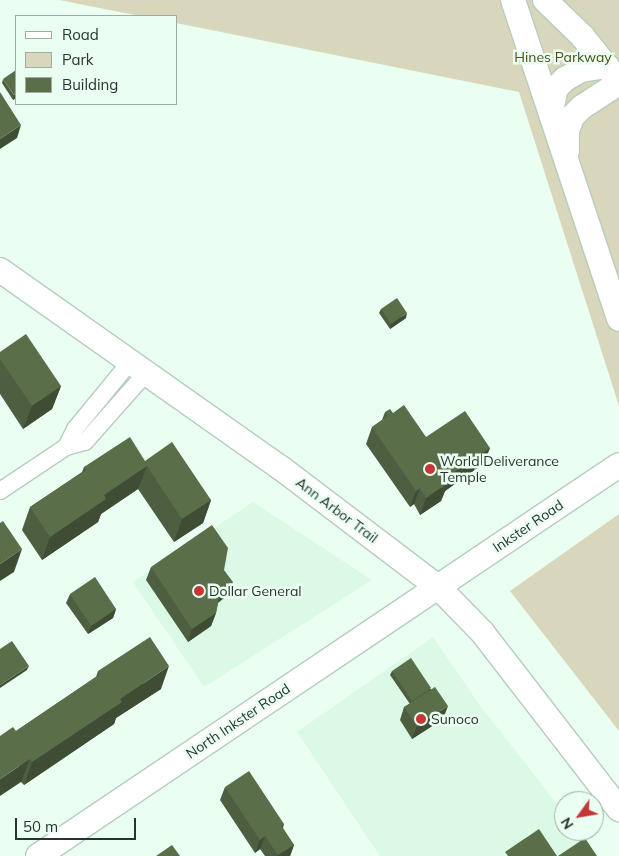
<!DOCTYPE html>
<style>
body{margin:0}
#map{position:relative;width:619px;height:856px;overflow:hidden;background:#eafef1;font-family:Mulish,sans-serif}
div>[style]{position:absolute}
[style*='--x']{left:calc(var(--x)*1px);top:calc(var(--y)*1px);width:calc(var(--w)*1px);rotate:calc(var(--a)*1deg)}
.built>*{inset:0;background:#dafae6}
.green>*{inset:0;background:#d8d7bc}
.roads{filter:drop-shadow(1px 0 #b5cdbe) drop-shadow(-1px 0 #b5cdbe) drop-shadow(0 1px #b5cdbe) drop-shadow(0 -1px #b5cdbe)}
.street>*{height:16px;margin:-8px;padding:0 8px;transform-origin:8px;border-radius:8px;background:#fff}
.secondary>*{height:24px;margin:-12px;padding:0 12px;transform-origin:12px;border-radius:12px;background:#fff}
.wall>*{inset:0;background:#4d5f40}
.shaded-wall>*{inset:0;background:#3f4d34}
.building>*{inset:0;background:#5a6e4a}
.dots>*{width:14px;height:14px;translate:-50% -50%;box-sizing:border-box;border:2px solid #eafef1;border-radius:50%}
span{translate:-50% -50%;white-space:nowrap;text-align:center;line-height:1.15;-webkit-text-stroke:5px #eafef1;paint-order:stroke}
.park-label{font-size:14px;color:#4f4c18}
.poi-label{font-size:14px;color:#2a342e}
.left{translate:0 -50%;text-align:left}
.street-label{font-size:14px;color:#2a342e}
.legend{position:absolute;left:15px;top:15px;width:162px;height:90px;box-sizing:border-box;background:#eafef1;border:1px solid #9dada3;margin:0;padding:6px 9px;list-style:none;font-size:15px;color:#2a342e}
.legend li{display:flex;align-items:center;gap:10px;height:25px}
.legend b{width:25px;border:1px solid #9dada3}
.north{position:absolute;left:554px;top:791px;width:50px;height:50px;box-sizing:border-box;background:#eafef1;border:1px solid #9dada3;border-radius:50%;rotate:238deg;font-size:14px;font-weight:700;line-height:20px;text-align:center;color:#2a342e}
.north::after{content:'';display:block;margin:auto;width:18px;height:22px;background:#c53736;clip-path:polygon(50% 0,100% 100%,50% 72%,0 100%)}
.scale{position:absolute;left:15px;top:818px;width:121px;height:22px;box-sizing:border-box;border:2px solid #2a342e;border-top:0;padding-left:6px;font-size:15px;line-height:18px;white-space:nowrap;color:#2a342e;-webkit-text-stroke:4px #eafef1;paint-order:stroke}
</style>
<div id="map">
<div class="built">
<div style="clip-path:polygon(253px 502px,372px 580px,204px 687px,133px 582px)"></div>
<div style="clip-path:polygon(433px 637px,479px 704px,564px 813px,564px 831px,578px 831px,598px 856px,380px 856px,297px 732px)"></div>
</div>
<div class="green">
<div style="clip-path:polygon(59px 0,619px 0,619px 406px,519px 92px,176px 23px,176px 16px,140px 16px)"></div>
<div style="clip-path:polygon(619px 514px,619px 731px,510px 591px)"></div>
</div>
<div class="roads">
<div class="street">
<div style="--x:66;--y:447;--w:20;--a:-63"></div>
<div style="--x:75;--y:429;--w:87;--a:-50.6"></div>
<div style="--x:0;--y:491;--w:79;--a:-33.7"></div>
<div style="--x:66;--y:447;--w:20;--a:-15"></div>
<div style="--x:85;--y:442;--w:92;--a:-48.5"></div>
</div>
<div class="secondary">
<div style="--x:513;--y:0;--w:336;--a:71.6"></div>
<div style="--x:545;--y:0;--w:53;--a:44.2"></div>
<div style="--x:583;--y:37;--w:58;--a:51.3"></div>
<div style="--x:551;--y:111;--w:24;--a:-78"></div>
<div style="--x:556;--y:88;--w:13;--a:-45"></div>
<div style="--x:565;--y:79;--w:18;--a:-29"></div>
<div style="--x:581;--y:70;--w:26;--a:-9"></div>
<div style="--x:567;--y:151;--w:20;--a:-90"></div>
<div style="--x:567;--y:131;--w:15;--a:-70"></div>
<div style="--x:572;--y:117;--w:14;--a:-45"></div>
<div style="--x:582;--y:107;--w:44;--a:-33"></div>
<div style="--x:0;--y:270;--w:344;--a:35.2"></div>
<div style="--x:281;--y:468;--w:197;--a:37.2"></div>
<div style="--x:438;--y:587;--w:63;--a:45.6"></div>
<div style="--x:482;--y:632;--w:224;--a:52.3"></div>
<div style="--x:38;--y:856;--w:700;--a:-33.94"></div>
</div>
</div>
<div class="wall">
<div style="clip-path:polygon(3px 79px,16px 98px,13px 100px,2px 83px)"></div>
<div style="clip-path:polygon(381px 309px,406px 318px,390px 329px,379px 313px)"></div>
<div style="clip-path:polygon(0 352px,61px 386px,52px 409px,23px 429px,0 394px)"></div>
<div style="clip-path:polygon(385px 412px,393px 413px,426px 437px,490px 448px,483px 464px,445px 491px,441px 501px,420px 515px,414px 504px,410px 507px,366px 444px,372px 427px,382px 420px)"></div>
<div style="clip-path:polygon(145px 461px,211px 500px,203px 523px,174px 542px,138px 489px,101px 514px,98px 522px,42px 560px,22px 530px,30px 507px,82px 472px,84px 467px)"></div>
<div style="clip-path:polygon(151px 567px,228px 595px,218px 603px,216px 613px,211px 626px,188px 642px,146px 580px)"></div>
<div style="clip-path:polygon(70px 594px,116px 609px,113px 618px,88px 634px,66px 603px)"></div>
<div style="clip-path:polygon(98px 671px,161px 689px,116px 718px,114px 724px,24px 785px,21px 782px,16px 731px,96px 677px)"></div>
<div style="clip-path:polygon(392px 671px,431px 689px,443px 719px,412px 739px,400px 720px,404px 707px,410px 704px,390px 675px)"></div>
<div style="clip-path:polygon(225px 787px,284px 824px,283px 828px,294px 845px,290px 856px,265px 856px,260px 849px,255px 853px,220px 800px)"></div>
</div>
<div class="shaded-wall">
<div style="clip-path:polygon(16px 94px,16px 98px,13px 100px,14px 95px)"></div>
<div style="clip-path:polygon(21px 125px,17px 138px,0 149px,0 139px)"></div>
<div style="clip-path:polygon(407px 313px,406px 318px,390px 329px,391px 324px)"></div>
<div style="clip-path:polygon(61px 386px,52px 409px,23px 429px,32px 406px)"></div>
<div style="clip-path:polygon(490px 448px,483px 464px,445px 491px,441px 501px,420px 515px,426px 498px,444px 479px)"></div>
<div style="clip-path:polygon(147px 466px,138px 489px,101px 514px,98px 522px,42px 560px,50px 537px,104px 495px)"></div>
<div style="clip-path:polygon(420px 488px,414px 504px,410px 507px,416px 491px)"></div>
<div style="clip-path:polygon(211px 500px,203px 523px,174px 542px,182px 519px)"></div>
<div style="clip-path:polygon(22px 549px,14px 572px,0 581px,0 564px)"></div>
<div style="clip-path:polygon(233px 582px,228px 595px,215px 604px,220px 592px)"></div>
<div style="clip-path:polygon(116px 609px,113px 618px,88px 634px,91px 626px)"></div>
<div style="clip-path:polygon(216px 613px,211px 626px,188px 642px,192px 629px)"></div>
<div style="clip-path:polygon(29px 666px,27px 670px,0 688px,0 685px)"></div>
<div style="clip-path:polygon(169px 666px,161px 689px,116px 718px,114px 724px,24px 785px,32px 762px,120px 699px)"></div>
<div style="clip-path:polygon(448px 706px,443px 719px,412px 739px,417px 726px)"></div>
<div style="clip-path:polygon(30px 759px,21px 782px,0 796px,0 779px)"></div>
<div style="clip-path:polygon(265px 836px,260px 849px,255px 853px,260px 840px)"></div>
<div style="clip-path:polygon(294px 845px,290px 856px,277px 856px,278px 855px)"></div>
</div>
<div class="building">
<div style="clip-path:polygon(16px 70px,16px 94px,14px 95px,3px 79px)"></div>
<div style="clip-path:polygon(0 92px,21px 125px,0 139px)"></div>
<div style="clip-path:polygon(397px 298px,407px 313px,391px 324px,381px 309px)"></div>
<div style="clip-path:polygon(26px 334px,61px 386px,32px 406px,0 359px,0 352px)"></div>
<div style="clip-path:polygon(404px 405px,426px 437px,465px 411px,490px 448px,444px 479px,447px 484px,426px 498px,420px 488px,416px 491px,372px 427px,388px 416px,385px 412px,390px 409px,393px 413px)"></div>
<div style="clip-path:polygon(130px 437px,145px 461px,172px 442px,211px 500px,182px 519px,147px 466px,104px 495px,106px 499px,50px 537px,30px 507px,86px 470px,84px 467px)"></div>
<div style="clip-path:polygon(3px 521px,22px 549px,0 564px,0 523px)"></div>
<div style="clip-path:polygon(212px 525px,228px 548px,224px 570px,233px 582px,220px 592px,216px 613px,192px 629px,151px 567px)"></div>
<div style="clip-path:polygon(95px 577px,116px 609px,91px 626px,70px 594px)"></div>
<div style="clip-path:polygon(150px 637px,169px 666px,120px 699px,122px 702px,32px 762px,30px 759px,0 779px,0 736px,13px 727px,16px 731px,100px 674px,98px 671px)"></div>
<div style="clip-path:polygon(12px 641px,29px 666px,0 685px,0 649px)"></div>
<div style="clip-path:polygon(411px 658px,431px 688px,412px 701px,392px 671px)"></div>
<div style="clip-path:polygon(435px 687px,448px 706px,417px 726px,404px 707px)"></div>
<div style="clip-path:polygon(249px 771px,284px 824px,281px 826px,294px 845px,278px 855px,265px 836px,260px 840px,225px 787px)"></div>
<div style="clip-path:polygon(539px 829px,557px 856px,508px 856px,505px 852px)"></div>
<div style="clip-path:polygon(585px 838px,597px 856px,558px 856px)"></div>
<div style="clip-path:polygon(172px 845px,180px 856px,156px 856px)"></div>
</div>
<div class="dots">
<div style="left:430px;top:469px;background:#c53736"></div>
<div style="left:199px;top:591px;background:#c53736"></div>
<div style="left:421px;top:719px;background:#c53736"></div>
</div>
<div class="park-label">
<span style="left:563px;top:57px">Hines Parkway</span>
</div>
<div class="poi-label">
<span class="left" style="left:440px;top:469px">World Deliverance<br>Temple</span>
<span class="left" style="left:209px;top:591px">Dollar General</span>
<span class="left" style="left:431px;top:719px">Sunoco</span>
</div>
<div class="street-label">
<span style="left:337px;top:510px;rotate:37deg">Ann Arbor Trail</span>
<span style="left:528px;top:526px;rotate:-34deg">Inkster Road</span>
<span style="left:238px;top:721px;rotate:-34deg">North Inkster Road</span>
</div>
<ul class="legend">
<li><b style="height:6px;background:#fff"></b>Road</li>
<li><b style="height:14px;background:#d8d7bc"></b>Park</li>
<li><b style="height:14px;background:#5a6e4a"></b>Building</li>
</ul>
<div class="north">N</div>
<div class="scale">50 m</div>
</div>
